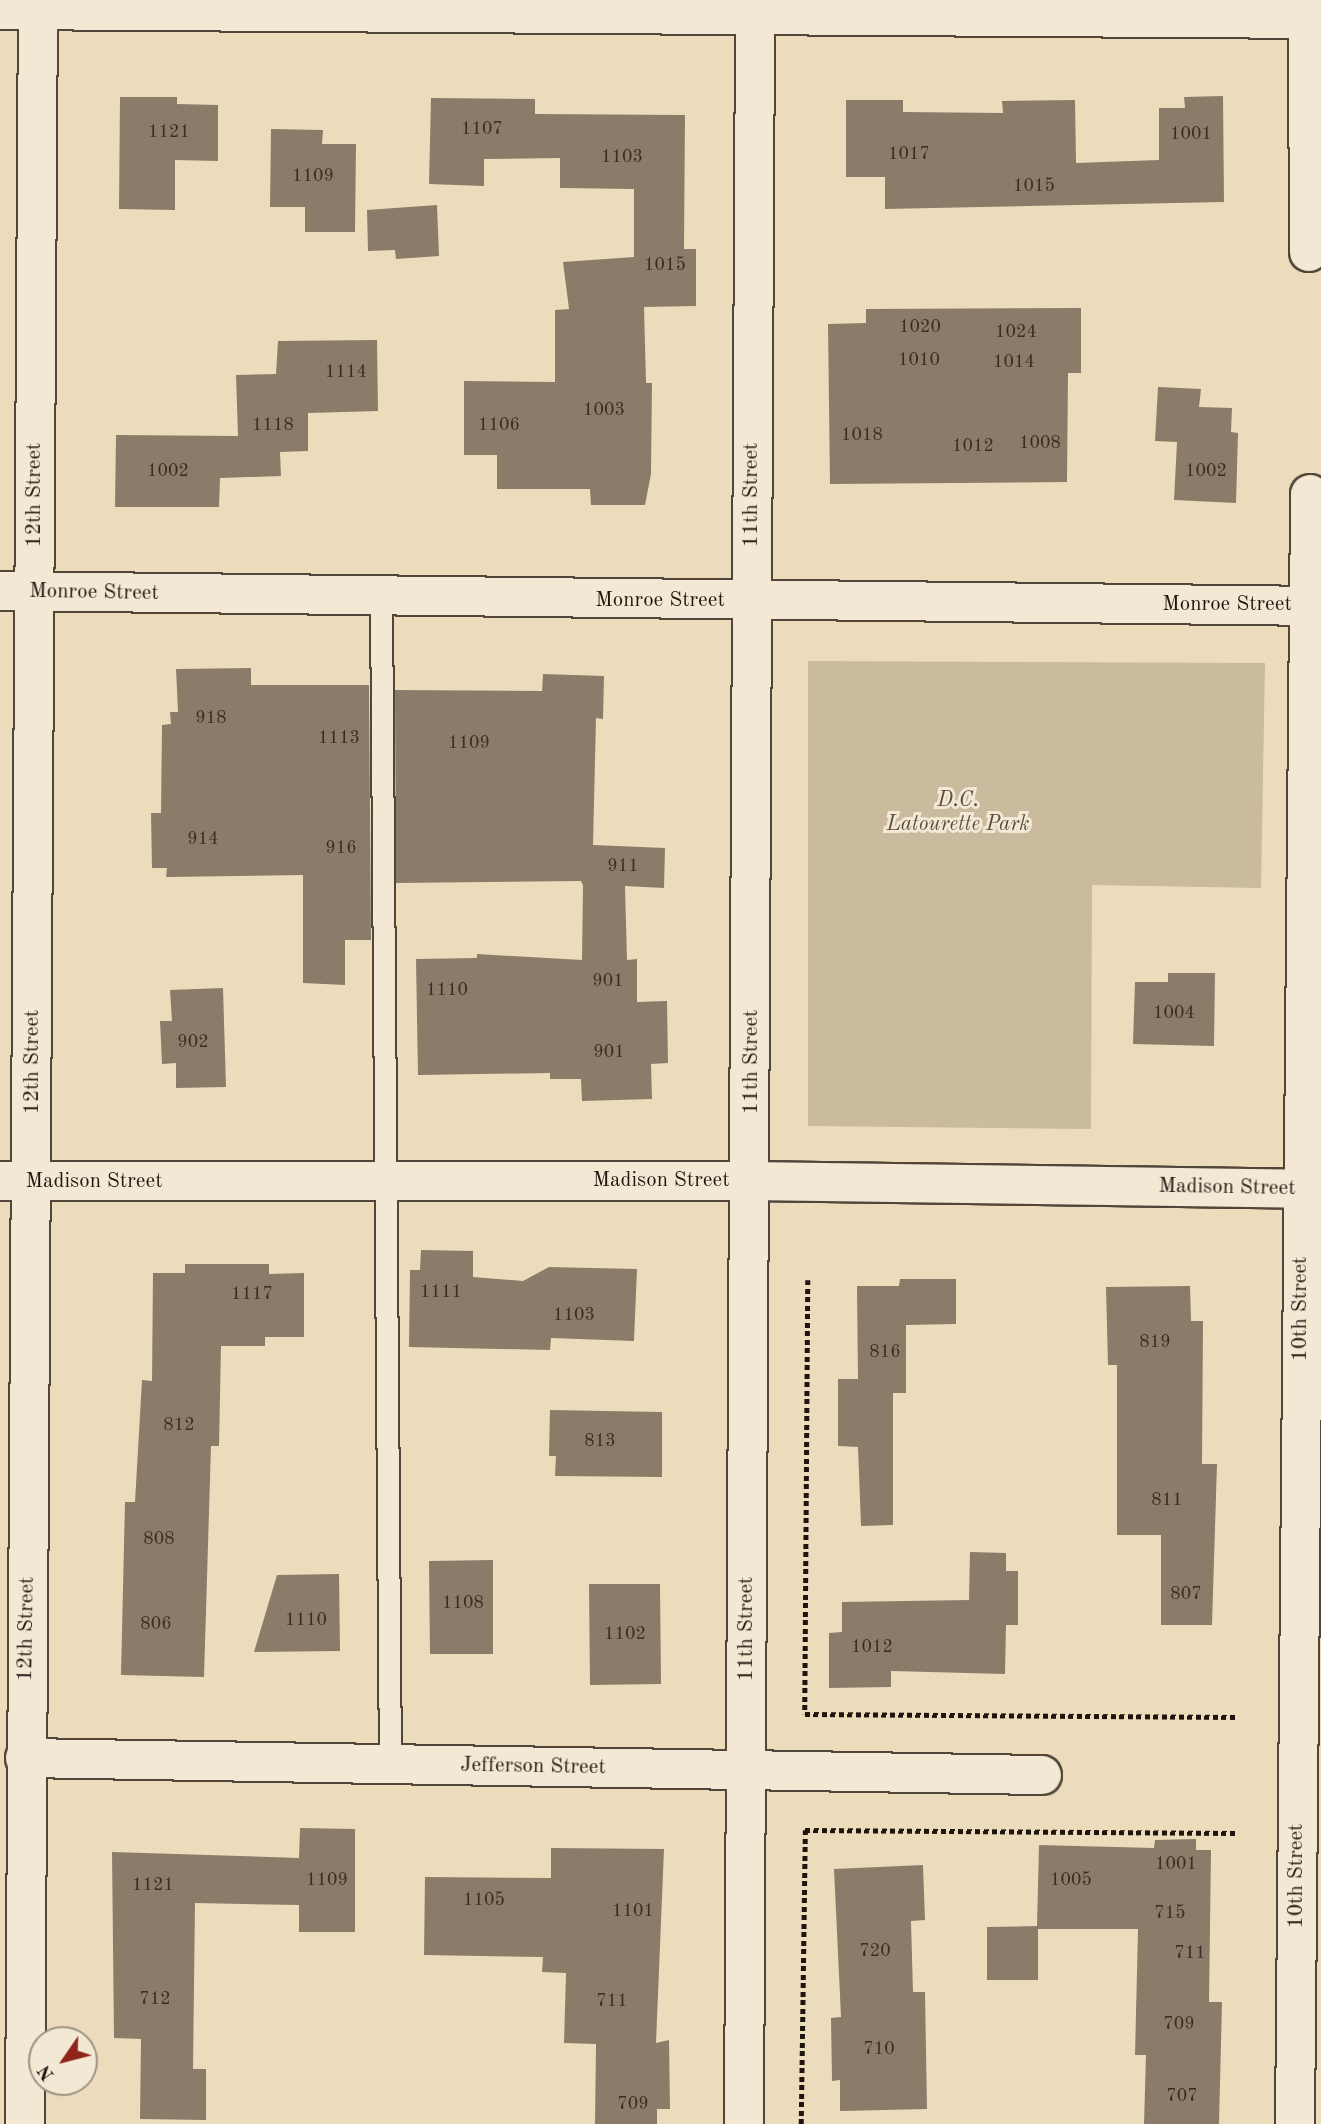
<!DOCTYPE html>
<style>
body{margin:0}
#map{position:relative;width:1321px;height:2124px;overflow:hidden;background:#eddcbc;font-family:"Old Standard TT",serif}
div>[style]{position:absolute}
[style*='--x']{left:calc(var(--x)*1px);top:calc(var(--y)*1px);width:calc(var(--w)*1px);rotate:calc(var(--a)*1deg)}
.green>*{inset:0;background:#caba9e}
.building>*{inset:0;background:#8a7c68}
.path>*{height:4.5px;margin-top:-2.25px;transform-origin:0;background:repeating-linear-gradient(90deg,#1f140e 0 5px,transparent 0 8.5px)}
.roads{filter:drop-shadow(2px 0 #52463a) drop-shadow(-2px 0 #52463a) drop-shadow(0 2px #52463a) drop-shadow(0 -2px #52463a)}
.lane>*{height:21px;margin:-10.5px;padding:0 10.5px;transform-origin:10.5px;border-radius:10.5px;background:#f3e8d3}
.street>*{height:38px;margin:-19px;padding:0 19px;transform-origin:19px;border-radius:19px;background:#f3e8d3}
.secondary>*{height:38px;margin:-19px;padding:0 19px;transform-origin:19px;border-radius:19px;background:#f3e8d3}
span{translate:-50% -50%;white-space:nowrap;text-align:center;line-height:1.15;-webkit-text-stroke:6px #f3e8d3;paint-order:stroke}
.number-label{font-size:18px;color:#3a2e24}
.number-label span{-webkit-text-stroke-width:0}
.street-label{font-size:21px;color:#1f140e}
.park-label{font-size:21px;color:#5b4e40;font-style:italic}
.north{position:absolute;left:28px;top:2026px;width:70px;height:70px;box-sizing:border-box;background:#f3e8d3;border:2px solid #9e9384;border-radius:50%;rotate:235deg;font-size:19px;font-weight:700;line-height:28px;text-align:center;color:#1f140e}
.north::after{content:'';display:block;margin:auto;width:24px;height:32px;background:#8f2418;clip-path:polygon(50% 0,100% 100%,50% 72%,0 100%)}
</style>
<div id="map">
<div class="green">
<div style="clip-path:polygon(808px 661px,1265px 663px,1261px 888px,1092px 885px,1091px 1129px,808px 1126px)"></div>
</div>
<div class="building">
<div style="clip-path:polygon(1223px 96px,1224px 202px,885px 209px,885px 177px,846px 177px,846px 100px,903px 100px,903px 112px,1003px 113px,1002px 101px,1075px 100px,1076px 163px,1159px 160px,1159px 108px,1185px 108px,1184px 97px)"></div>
<div style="clip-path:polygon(120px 97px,177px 97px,177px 104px,218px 105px,218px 161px,175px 160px,175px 210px,119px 209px)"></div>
<div style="clip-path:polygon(431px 98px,535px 99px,535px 114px,685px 115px,684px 249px,696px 249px,696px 306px,644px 307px,646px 383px,652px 383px,651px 474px,645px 505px,591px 505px,590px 489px,497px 489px,497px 455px,464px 455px,464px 381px,555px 382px,555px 310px,569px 309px,563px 262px,634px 257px,634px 189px,560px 188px,560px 158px,484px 159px,484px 186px,429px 184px)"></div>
<div style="clip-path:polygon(271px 129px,323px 130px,322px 144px,356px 144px,355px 232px,305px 232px,305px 207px,270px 207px)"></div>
<div style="clip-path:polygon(437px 205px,439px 256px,396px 259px,395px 250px,368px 251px,367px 210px)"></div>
<div style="clip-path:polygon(1081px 308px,1081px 373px,1068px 373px,1067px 482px,830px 484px,828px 324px,866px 323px,866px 309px)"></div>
<div style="clip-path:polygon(377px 340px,378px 411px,308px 413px,308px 451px,280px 452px,281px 476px,220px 478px,219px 507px,115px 507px,116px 435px,238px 436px,236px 375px,276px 374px,278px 341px)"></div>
<div style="clip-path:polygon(1158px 387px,1201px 389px,1199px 407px,1232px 408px,1231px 432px,1238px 433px,1236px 503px,1174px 500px,1177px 442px,1155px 441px)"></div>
<div style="clip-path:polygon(251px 668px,251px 685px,369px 685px,371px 940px,345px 940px,345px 985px,303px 983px,303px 875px,166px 877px,167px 868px,152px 868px,151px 813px,161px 813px,162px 725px,171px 724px,170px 712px,178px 712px,176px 669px)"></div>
<div style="clip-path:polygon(543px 674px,604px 676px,603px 719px,596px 718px,593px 845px,665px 848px,664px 888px,625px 886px,627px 960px,637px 959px,637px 1002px,667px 1001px,668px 1063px,651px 1064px,652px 1099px,582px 1101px,581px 1079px,550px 1079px,550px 1073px,418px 1075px,416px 959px,477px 958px,477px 954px,582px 960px,583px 885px,581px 881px,396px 883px,395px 690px,542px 691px)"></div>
<div style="clip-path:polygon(1168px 973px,1215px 973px,1214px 1046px,1133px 1044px,1135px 982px,1168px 982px)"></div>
<div style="clip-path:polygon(223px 988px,226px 1087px,176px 1088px,176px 1063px,162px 1064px,160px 1021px,172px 1021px,170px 990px)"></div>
<div style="clip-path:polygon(421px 1250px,473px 1251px,473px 1277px,523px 1281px,549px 1267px,637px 1269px,634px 1341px,551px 1338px,550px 1350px,409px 1347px,410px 1270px,420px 1270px)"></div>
<div style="clip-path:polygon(185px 1264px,269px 1264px,269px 1274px,304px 1273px,304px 1337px,265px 1337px,265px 1346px,221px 1346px,219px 1446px,211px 1446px,204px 1677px,121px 1675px,125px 1502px,135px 1502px,142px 1380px,152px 1381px,153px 1273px,185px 1273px)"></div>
<div style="clip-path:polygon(900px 1279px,956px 1279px,956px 1324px,906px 1325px,906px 1393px,893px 1393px,893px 1525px,861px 1526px,858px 1447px,838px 1446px,838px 1379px,858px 1379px,857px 1286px,899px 1286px)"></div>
<div style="clip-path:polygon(1190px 1286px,1191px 1321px,1203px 1321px,1202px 1464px,1217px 1464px,1212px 1625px,1161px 1625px,1161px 1535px,1117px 1535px,1117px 1365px,1108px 1365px,1106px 1287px)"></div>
<div style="clip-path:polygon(550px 1410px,662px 1412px,662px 1477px,555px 1476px,556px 1456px,549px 1456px)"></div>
<div style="clip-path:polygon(970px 1552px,1006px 1553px,1006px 1571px,1018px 1571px,1018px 1625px,1006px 1625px,1005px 1674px,891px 1671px,891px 1687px,829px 1688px,829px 1633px,842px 1632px,842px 1602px,969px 1600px)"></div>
<div style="clip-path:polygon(493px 1560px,493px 1654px,430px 1654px,429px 1561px)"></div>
<div style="clip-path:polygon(339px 1574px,340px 1651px,254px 1652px,277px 1575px)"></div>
<div style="clip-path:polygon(589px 1584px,660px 1584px,661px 1684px,590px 1685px)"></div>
<div style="clip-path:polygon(300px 1828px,355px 1829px,355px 1932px,299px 1932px,299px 1905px,195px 1903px,193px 2069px,206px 2069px,206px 2120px,140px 2119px,141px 2039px,114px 2038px,112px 1852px,299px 1858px)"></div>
<div style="clip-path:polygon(1196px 1839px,1196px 1850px,1211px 1850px,1209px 2002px,1222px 2002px,1219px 2124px,1144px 2124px,1146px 2055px,1135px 2055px,1138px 1929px,1038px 1929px,1038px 1980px,987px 1980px,987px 1927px,1037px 1926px,1039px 1845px,1154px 1848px,1155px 1840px)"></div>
<div style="clip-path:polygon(551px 1848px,664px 1849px,656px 2043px,669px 2040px,670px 2109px,657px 2109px,657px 2124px,595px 2124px,596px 2044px,564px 2043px,566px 1973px,542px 1972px,543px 1957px,424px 1955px,425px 1877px,551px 1878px)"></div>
<div style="clip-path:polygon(923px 1865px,925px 1920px,911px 1921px,913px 1992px,925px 1992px,927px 2109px,840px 2111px,840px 2080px,832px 2081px,831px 2018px,841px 2017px,834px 1869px)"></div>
</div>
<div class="path">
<div style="--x:808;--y:1280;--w:434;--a:90.4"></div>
<div style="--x:805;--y:1714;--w:432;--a:0.4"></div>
<div style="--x:801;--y:2124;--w:294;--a:-89.2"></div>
<div style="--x:805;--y:1830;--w:432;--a:0.4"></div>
</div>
<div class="roads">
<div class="lane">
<div style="--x:381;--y:599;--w:1165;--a:89.56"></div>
</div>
<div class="street">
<div style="--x:1308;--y:0;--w:252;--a:89.8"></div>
<div style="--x:0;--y:10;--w:1321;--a:0.39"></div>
<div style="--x:0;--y:591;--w:1321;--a:0.65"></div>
<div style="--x:0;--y:1181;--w:750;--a:0"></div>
<div style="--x:750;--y:1181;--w:571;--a:0.8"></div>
<div style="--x:25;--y:1758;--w:1017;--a:0.96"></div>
<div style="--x:744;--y:2124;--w:2124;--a:-89.7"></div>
<div style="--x:1295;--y:2124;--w:1630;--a:-89.47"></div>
</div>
<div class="secondary">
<div style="--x:25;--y:2124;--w:2124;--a:-89.65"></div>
</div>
</div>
<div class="number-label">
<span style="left:482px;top:129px">1107</span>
<span style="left:169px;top:132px">1121</span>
<span style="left:1191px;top:134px">1001</span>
<span style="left:909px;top:154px">1017</span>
<span style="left:622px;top:157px">1103</span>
<span style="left:313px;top:176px">1109</span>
<span style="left:1034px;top:186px">1015</span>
<span style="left:665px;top:265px">1015</span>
<span style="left:920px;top:327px">1020</span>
<span style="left:1016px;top:332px">1024</span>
<span style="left:919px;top:360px">1010</span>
<span style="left:1014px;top:362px">1014</span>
<span style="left:346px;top:372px">1114</span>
<span style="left:604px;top:410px">1003</span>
<span style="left:273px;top:425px">1118</span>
<span style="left:499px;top:425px">1106</span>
<span style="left:862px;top:435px">1018</span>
<span style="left:1040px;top:443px">1008</span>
<span style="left:973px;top:446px">1012</span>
<span style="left:168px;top:471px">1002</span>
<span style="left:1206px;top:471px">1002</span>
<span style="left:211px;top:718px">918</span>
<span style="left:339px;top:738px">1113</span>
<span style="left:469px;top:743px">1109</span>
<span style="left:203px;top:839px">914</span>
<span style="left:341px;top:848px">916</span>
<span style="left:623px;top:866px">911</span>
<span style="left:608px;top:981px">901</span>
<span style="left:447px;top:990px">1110</span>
<span style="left:1174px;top:1013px">1004</span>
<span style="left:193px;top:1042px">902</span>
<span style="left:609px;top:1052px">901</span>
<span style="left:441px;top:1292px">1111</span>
<span style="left:252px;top:1294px">1117</span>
<span style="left:574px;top:1315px">1103</span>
<span style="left:1155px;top:1342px">819</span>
<span style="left:885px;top:1352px">816</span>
<span style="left:179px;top:1425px">812</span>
<span style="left:600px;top:1441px">813</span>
<span style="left:1167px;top:1500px">811</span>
<span style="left:159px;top:1539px">808</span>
<span style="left:1186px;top:1594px">807</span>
<span style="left:463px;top:1603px">1108</span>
<span style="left:306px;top:1620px">1110</span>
<span style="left:156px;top:1624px">806</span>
<span style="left:625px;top:1634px">1102</span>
<span style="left:872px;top:1647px">1012</span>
<span style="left:1176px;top:1864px">1001</span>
<span style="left:327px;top:1880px">1109</span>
<span style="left:1071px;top:1880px">1005</span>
<span style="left:153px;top:1885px">1121</span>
<span style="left:484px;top:1900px">1105</span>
<span style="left:633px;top:1911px">1101</span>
<span style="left:1170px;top:1913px">715</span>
<span style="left:875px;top:1951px">720</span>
<span style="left:1190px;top:1953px">711</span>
<span style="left:155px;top:1999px">712</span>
<span style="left:612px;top:2001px">711</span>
<span style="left:1179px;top:2024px">709</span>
<span style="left:879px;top:2049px">710</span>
<span style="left:1182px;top:2096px">707</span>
<span style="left:633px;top:2104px">709</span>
</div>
<div class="street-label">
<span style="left:35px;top:495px;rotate:-90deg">12th Street</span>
<span style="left:752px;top:495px;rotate:-90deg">11th Street</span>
<span style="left:94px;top:593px;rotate:1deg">Monroe Street</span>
<span style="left:660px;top:601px">Monroe Street</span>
<span style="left:1227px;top:605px">Monroe Street</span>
<span style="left:33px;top:1062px;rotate:-90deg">12th Street</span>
<span style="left:752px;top:1062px;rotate:-90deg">11th Street</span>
<span style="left:661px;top:1181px">Madison Street</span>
<span style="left:94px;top:1182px">Madison Street</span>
<span style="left:1227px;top:1188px;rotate:1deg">Madison Street</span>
<span style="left:1301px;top:1309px;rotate:-90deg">10th Street</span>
<span style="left:27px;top:1629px;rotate:-89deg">12th Street</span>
<span style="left:747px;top:1629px;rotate:-90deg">11th Street</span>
<span style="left:533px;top:1767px;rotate:1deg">Jefferson Street</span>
<span style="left:1297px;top:1876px;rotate:-90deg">10th Street</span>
</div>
<div class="park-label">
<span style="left:958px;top:813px">D.C.<br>Latourette Park</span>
</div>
<div class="north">N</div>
</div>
